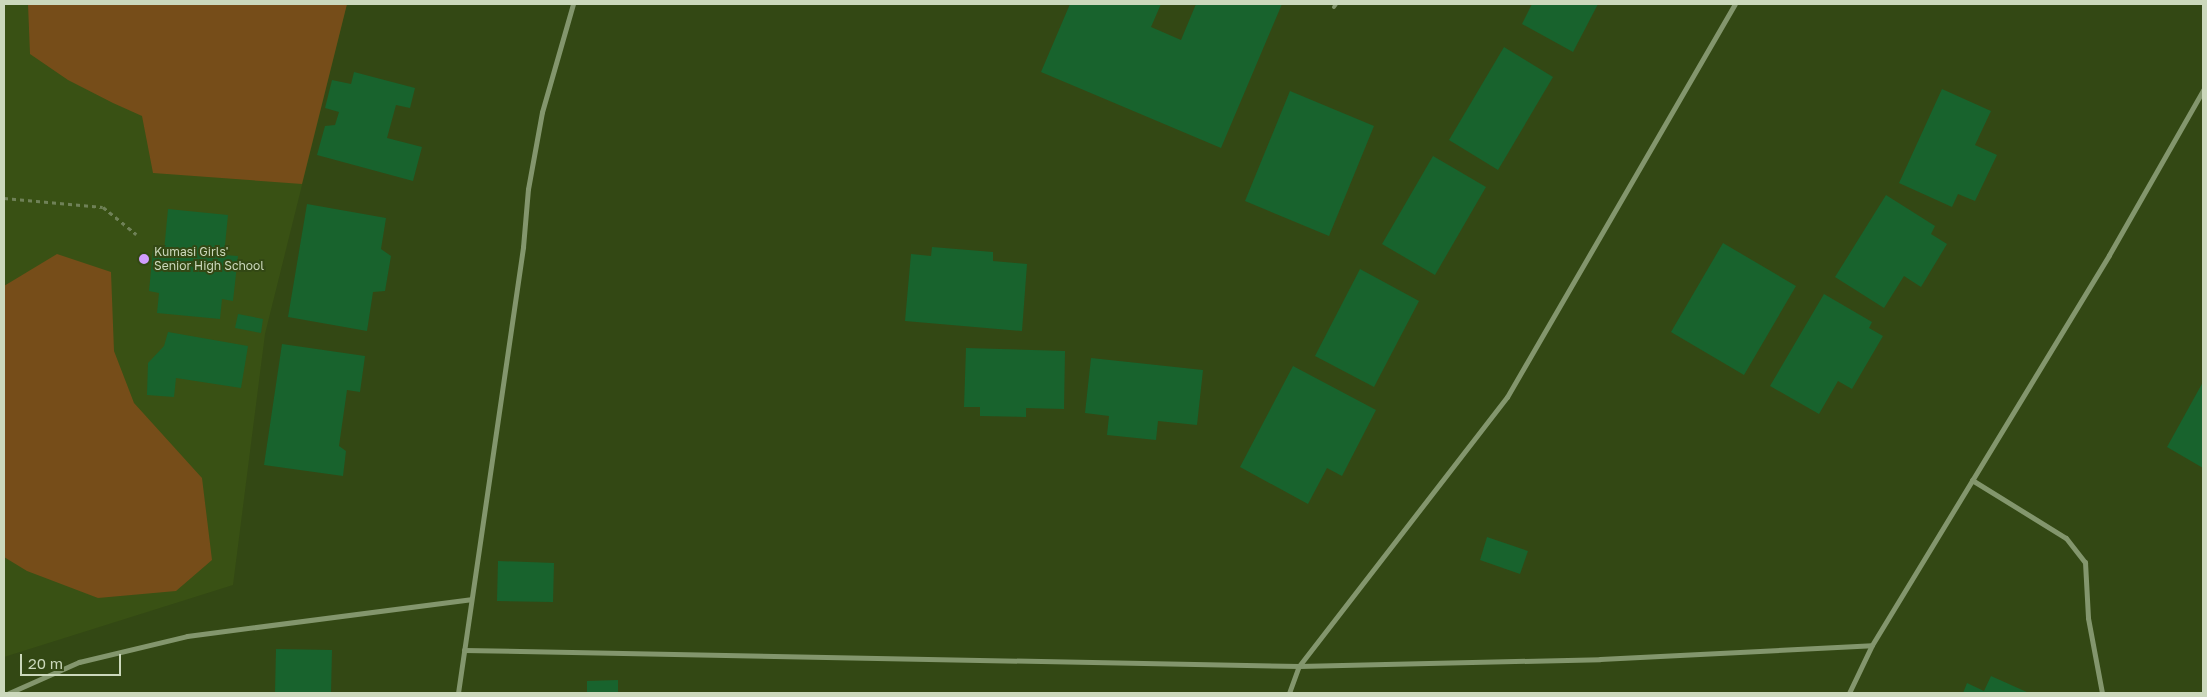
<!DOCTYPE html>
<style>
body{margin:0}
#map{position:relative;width:2207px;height:697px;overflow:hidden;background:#334814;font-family:"Golos Text",sans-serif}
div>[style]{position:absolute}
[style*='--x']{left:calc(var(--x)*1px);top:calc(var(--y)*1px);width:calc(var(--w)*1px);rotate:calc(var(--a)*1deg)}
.built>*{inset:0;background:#395114}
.green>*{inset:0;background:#764d19}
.building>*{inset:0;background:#18632d}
.path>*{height:3px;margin-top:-1.5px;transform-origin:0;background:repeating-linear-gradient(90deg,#6f8157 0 4px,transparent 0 8px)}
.service>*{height:4px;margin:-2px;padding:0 2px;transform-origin:2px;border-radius:2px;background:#83966d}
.minor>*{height:5px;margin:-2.5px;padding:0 2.5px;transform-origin:2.5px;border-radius:2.5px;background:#83966d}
.dots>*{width:14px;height:14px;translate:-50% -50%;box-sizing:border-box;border:2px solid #334814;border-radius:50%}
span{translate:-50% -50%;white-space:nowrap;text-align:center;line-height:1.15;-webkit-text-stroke:4px #334814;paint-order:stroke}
.poi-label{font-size:12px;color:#cbd8bc}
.left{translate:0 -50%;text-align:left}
.frame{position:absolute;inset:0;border:5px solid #cbd8bc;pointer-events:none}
.scale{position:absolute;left:20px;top:654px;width:101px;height:22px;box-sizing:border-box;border:2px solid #cbd8bc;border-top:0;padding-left:6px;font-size:15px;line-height:18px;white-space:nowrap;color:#cbd8bc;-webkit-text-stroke:4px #334814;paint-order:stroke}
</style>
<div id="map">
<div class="built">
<div style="clip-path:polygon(4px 4px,347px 4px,265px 334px,233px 585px,4px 657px)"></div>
</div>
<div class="green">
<div style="clip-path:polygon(28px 4px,347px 4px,302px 184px,153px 173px,142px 116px,113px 103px,68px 80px,30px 54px)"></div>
<div style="clip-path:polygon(57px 254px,111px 272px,114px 351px,134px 403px,202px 478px,212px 560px,176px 591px,98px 598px,27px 571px,4px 557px,4px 286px)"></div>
</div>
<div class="building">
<div style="clip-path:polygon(1070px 4px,1161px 4px,1151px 27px,1181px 40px,1196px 4px,1282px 4px,1221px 148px,1041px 72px)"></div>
<div style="clip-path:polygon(1532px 4px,1598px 4px,1573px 52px,1522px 24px)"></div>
<div style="clip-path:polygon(1504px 47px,1553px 77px,1498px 170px,1449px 140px)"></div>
<div style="clip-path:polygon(354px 72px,415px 88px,410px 108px,396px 105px,387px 138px,422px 147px,413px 181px,317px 155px,325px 126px,335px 125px,339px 112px,325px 108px,332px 80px,351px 84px)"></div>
<div style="clip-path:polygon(1942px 89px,1991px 111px,1975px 145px,1997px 155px,1975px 201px,1958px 194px,1952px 207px,1899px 183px)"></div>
<div style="clip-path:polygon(1290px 91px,1374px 126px,1329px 236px,1245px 201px)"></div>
<div style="clip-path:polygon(1433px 156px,1486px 187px,1435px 275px,1382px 244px)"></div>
<div style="clip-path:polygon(1886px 195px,1935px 226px,1931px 234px,1947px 244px,1921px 287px,1904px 276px,1884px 308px,1835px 277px)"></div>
<div style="clip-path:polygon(307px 204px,386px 218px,381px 249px,391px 256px,385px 291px,373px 292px,367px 331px,288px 317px)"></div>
<div style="clip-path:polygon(168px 209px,228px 215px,224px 255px,238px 256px,233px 301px,222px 299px,220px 319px,157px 313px,159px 293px,149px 291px,153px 250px,164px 251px)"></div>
<div style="clip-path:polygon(1723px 243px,1796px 286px,1744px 375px,1671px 332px)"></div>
<div style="clip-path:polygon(932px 247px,993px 252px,993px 261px,1027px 264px,1022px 331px,905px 321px,911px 254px,931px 256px)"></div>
<div style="clip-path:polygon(1360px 269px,1419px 301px,1374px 387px,1315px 356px)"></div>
<div style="clip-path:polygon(1824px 294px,1872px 322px,1869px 328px,1883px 336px,1852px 389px,1838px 381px,1819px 414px,1770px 386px)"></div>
<div style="clip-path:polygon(238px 314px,263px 319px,261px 333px,235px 328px)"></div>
<div style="clip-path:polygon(168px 332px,248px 346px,241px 388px,176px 378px,174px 397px,147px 395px,148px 363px,164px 346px)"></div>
<div style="clip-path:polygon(282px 344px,365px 356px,360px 392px,347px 390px,339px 446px,346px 451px,343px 476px,264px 465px)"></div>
<div style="clip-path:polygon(966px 348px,1065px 351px,1064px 409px,1026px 408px,1026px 417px,980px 416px,980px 407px,964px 407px)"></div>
<div style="clip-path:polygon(1091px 358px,1203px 370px,1197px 425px,1158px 421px,1156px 440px,1107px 435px,1109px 416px,1085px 413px)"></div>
<div style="clip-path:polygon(1293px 366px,1376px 410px,1342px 476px,1327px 468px,1308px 504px,1240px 467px)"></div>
<div style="clip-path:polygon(2203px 382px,2203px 468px,2167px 447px)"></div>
<div style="clip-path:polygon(1487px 537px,1528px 551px,1520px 574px,1480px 560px)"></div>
<div style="clip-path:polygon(498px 561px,554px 563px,553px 602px,497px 601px)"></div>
<div style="clip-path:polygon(276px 649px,332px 650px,331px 693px,275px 693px)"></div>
<div style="clip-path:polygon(1991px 676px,2029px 693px,1963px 693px,1967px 683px,1984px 691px)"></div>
<div style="clip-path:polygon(618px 680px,618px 693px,587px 693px,587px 681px)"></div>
</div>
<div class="path">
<div style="--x:4;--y:198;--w:99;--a:5.2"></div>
<div style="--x:103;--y:207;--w:43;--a:39.3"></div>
</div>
<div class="service">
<div style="--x:1334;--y:7;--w:4;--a:-56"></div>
</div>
<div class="minor">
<div style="--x:1972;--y:480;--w:110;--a:31.7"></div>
<div style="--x:2066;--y:538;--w:31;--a:52"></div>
<div style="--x:2085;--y:562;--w:56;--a:86.9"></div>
<div style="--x:2088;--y:618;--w:76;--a:79.4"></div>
<div style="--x:464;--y:650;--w:835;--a:1.1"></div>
<div style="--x:1299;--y:666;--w:301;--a:-1.3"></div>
<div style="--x:1600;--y:659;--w:272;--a:-2.9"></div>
<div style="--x:9;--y:693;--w:77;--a:-23.9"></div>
<div style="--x:79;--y:662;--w:111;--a:-13.5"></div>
<div style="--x:187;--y:636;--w:286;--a:-7.4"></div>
<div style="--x:458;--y:693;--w:451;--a:-81.7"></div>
<div style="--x:523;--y:247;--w:58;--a:-85.1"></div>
<div style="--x:528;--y:189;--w:78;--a:-79.7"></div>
<div style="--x:542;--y:112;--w:112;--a:-74"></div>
<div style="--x:1289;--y:693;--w:29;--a:-70"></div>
<div style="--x:1299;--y:666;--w:340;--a:-52.3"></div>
<div style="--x:1507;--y:397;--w:454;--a:-59.9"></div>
<div style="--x:1849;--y:693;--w:53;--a:-64.4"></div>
<div style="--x:1872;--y:645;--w:456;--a:-58.7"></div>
<div style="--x:2109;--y:255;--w:190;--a:-60.3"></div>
</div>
<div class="dots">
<div style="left:144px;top:259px;background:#d19dfe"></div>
</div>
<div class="poi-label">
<span class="left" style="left:154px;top:259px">Kumasi Girls'<br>Senior High School</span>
</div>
<div class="frame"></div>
<div class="scale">20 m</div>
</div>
